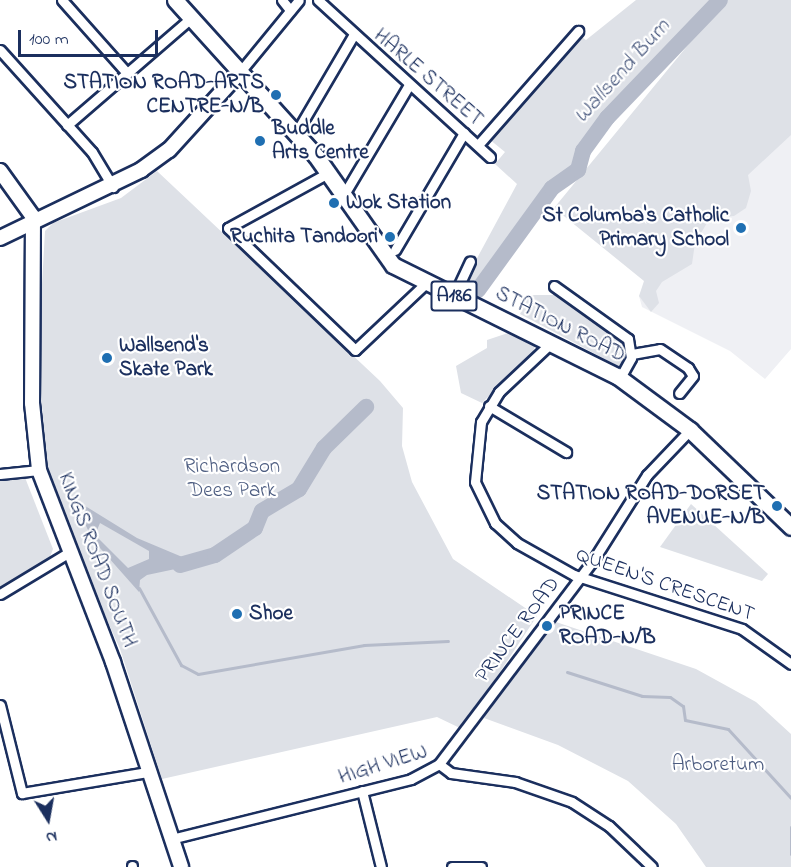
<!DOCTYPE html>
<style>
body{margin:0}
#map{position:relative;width:791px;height:867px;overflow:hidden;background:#fff;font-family:"Indie Flower",sans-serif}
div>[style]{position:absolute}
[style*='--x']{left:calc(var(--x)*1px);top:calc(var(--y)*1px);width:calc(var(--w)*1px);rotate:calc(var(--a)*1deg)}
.built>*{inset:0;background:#eff0f4}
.green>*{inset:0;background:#dee1e7}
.water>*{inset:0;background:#b5bbca}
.stream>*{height:3px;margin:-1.5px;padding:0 1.5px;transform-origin:1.5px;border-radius:1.5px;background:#b5bbca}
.river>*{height:16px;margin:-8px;padding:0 8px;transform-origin:8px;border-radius:8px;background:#b5bbca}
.roads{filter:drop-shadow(2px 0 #1b2f5e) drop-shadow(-2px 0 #1b2f5e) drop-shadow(0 2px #1b2f5e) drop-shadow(0 -2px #1b2f5e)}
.street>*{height:9px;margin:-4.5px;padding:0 4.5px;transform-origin:4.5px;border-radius:4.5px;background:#fff}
.secondary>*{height:14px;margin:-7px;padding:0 7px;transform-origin:7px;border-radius:7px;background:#fff}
.primary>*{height:15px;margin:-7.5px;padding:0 7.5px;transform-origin:7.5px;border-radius:7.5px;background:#fff}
.dots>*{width:16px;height:16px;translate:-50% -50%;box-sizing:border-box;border:3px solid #fff;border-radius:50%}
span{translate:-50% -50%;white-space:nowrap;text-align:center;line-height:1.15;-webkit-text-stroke:4.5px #fff;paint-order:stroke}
.shield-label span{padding:2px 4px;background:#fff;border:2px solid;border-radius:4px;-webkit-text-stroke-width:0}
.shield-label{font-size:20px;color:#1b2f5e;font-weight:700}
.street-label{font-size:21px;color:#1b2f5e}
.poi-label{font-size:21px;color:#1b2f5e;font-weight:700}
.right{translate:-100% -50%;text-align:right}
.left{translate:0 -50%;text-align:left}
.park-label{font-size:21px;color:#4c5c80}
.water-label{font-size:22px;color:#49597e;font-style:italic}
.north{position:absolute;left:18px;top:789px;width:60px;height:60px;-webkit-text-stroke:4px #fff;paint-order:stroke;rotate:169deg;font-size:16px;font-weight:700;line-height:24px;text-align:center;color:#1b2f5e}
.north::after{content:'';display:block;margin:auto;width:21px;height:27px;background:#1b2f5e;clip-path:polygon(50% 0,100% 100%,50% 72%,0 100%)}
.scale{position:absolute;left:18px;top:30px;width:140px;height:27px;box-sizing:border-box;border:3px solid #1b2f5e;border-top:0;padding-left:8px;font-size:18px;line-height:21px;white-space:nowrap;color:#1b2f5e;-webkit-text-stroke:4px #fff;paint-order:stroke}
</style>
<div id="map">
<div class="built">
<div style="clip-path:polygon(791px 124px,791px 349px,765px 379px,730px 351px,642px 307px,639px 296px)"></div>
</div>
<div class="green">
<div style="clip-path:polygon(636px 0,715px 0,606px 115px,568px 172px,535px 199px,473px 292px,461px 288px,517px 184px,495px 164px,505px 152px,489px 139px,579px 35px,586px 40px)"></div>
<div style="clip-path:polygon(725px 0,791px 0,791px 135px,748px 175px,751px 191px,746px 208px,734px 216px,710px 218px,695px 243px,692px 264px,662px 282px,656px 291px,659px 303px,651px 312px,639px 296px,644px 281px,554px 208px)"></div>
<div style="clip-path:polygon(157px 171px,380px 381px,403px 408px,402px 446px,412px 482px,453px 559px,537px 616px,462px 729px,437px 717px,162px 779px,120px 649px,74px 546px,47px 467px,38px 356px,45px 231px,53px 223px,121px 198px)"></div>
<div style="clip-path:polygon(529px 295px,560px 295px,624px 340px,629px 354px,622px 368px,520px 314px)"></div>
<div style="clip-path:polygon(508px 333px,535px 346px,533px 352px,482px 403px,461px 393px,456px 366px,487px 348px,487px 340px)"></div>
<div style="clip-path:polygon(24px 475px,53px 549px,50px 557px,0 587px,0 478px)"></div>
<div style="clip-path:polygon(691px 504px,768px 574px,762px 581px,660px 547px)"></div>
<div style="clip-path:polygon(553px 621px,696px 669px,756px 702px,791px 734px,791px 867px,706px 867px,676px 824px,628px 781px,558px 745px,484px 718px)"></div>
</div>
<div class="water">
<div style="clip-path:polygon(evenodd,82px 504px,137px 538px,199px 564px,147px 575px,140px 580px,139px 592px,92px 539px,78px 508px,82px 504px,100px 523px,149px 551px,149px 559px,128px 568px,95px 535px,100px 523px)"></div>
</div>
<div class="stream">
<div style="--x:139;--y:588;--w:88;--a:61.4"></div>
<div style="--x:181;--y:665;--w:19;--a:28"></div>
<div style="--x:198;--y:674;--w:169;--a:-9.9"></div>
<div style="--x:364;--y:645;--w:84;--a:-2.7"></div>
<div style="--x:567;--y:672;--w:79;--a:17.7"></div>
<div style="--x:642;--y:696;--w:28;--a:2"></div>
<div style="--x:670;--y:697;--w:16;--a:35"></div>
<div style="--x:683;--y:706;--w:14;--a:82"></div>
<div style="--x:685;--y:720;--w:44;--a:11.8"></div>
<div style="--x:728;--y:729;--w:93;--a:47.6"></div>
<div style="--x:791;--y:827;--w:27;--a:90"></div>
</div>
<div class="river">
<div style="--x:478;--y:290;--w:126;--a:-54"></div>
<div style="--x:552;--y:188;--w:32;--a:-35"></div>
<div style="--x:578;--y:170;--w:20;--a:-75"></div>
<div style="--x:583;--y:151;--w:41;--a:-54"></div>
<div style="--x:607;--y:118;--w:163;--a:-46.2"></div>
<div style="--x:180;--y:565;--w:36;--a:-16"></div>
<div style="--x:215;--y:555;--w:48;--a:-34"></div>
<div style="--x:255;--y:528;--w:18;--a:-68"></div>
<div style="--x:262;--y:511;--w:43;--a:-30.7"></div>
<div style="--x:299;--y:489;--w:48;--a:-58.6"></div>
<div style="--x:324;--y:448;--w:59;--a:-44.3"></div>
</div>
<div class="roads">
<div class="street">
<div style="--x:62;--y:0;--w:98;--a:48.3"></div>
<div style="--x:282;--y:0;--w:13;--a:51"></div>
<div style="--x:318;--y:0;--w:233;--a:42.4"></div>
<div style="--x:0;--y:50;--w:137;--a:48"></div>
<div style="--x:92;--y:152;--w:41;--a:59"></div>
<div style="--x:239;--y:73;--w:94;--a:-50.6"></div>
<div style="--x:67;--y:125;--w:164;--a:-40.8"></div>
<div style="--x:296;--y:133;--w:113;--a:-59.6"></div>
<div style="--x:478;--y:145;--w:152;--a:-48.7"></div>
<div style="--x:328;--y:173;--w:114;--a:151.2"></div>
<div style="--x:228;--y:228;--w:176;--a:43.8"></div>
<div style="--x:355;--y:350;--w:98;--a:-43.3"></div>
<div style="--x:343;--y:196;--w:129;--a:-59.3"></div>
<div style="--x:395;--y:250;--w:136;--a:-59.5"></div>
<div style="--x:459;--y:285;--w:26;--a:-65"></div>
<div style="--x:554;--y:286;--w:91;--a:35.6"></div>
<div style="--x:628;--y:339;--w:19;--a:81"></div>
<div style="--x:631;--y:358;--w:23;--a:119"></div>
<div style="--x:552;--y:342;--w:73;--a:136.7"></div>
<div style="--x:499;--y:392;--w:35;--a:121"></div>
<div style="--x:481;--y:422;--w:60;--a:95.7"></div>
<div style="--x:475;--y:482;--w:46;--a:64"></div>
<div style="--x:495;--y:523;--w:30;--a:42"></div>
<div style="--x:517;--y:543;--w:65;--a:29.3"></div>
<div style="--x:574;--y:575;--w:176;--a:17.8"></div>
<div style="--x:742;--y:629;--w:60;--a:35.5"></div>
<div style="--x:632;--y:354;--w:28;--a:-10"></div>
<div style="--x:660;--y:349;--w:34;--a:34"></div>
<div style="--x:688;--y:368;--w:9;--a:58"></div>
<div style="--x:693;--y:376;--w:22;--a:129"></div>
<div style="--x:489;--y:406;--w:90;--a:30.9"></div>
<div style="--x:0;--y:474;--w:39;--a:-6"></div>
<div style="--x:0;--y:594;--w:79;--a:-31.1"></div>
<div style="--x:0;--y:705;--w:91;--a:76"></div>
<div style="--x:22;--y:793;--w:127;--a:-9.5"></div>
<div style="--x:439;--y:764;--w:253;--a:-52.9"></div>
<div style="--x:592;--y:562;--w:103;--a:-57.7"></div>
<div style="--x:647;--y:475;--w:62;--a:-46.3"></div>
<div style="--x:362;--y:791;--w:78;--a:76"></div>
<div style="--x:171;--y:839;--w:247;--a:-14"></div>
<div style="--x:411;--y:779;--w:32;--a:-28"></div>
<div style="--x:439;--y:764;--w:15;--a:37"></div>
<div style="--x:451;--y:773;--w:65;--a:8"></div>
<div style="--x:515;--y:782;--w:60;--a:19.3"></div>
<div style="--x:572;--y:802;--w:44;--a:33"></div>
<div style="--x:609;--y:826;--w:59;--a:43.6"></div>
<div style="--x:132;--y:866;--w:1;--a:90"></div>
<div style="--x:452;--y:867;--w:29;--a:0"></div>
</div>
<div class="secondary">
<div style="--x:0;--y:171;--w:57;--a:54.3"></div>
<div style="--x:33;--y:217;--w:186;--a:90.3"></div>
<div style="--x:32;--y:403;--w:67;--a:84"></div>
<div style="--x:39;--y:470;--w:206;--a:68.9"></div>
<div style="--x:113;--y:662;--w:216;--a:71.6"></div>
<div style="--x:0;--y:238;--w:157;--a:-25.7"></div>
<div style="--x:141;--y:170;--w:34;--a:-36"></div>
<div style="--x:169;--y:150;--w:104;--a:-47.7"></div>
</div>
<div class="primary">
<div style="--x:175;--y:0;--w:210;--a:47.9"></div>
<div style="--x:316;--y:156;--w:133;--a:54.8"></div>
<div style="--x:393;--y:265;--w:250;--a:26.4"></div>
<div style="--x:617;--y:376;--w:91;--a:36.5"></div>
<div style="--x:690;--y:430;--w:140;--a:43.8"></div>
</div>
</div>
<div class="dots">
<div style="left:276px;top:95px;background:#1f6fb2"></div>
<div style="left:260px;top:141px;background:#1f6fb2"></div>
<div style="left:334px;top:203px;background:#1f6fb2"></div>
<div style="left:741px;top:228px;background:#1f6fb2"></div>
<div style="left:390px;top:237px;background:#1f6fb2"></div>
<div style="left:107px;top:358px;background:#1f6fb2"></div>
<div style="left:777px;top:506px;background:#1f6fb2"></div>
<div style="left:237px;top:614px;background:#1f6fb2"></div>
<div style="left:547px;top:626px;background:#1f6fb2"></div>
</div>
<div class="shield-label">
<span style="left:454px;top:296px">A186</span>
</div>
<div class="street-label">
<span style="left:428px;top:78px;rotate:41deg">HARLE STREET</span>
<span style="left:560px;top:325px;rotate:27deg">STATION ROAD</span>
<span style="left:97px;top:560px;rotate:69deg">KINGS ROAD SOUTH</span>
<span style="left:665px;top:585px;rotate:19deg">QUEEN'S CRESCENT</span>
<span style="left:518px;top:630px;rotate:-53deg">PRINCE ROAD</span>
<span style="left:383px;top:765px;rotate:-17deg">HIGH VIEW</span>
</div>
<div class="poi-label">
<span class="right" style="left:264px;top:95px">STATION ROAD-ARTS<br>CENTRE-N/B</span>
<span class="left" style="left:272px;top:141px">Buddle<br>Arts Centre</span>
<span class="left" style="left:346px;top:203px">Wok Station</span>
<span class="right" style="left:729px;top:228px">St Columba's Catholic<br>Primary School</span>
<span class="right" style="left:378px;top:237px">Ruchita Tandoori</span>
<span class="left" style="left:119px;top:358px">Wallsend's<br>Skate Park</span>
<span class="right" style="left:765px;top:506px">STATION ROAD-DORSET<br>AVENUE-N/B</span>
<span class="left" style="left:249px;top:614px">Shoe</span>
<span class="left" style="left:559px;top:626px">PRINCE<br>ROAD-N/B</span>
</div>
<div class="park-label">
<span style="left:232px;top:479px">Richardson<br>Dees Park</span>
<span style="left:718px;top:765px">Arboretum</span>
</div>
<div class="water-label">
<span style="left:623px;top:72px;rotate:-48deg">Wallsend Burn</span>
</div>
<div class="north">N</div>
<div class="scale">100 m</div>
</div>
